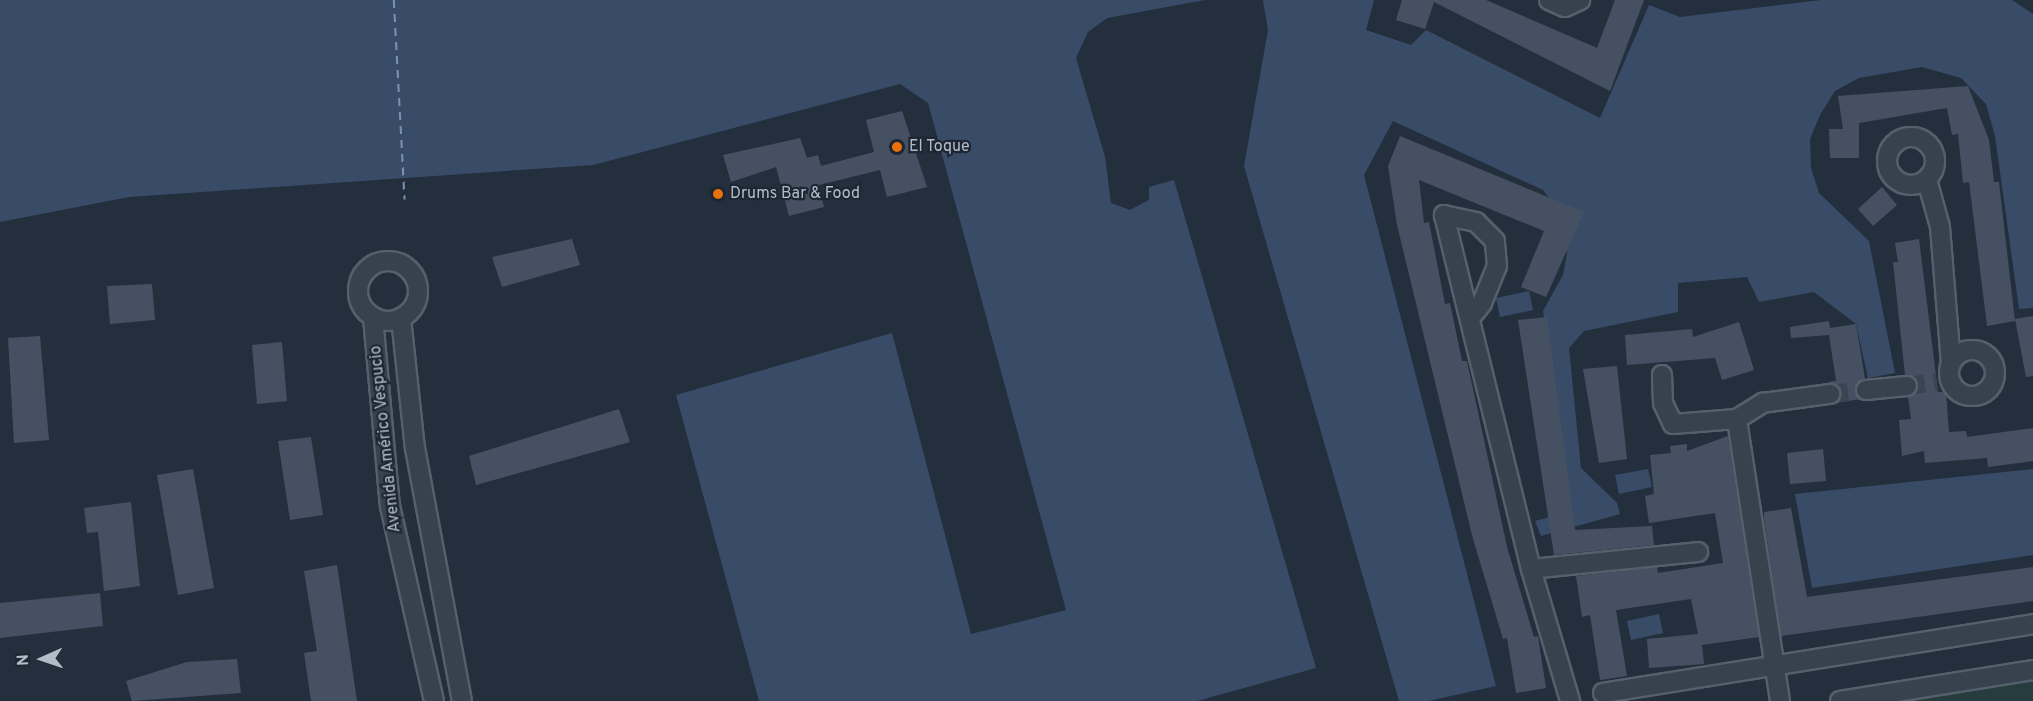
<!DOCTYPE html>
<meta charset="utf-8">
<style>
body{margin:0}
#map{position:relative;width:2033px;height:701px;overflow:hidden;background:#242f3e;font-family:Overpass,sans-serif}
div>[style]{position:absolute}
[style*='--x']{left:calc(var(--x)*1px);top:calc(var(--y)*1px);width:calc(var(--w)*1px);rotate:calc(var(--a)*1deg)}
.green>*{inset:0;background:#263c3f}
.water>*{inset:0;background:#394c67}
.ferry>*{height:1.5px;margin-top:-0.75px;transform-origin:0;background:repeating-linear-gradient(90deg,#7c92b1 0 8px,transparent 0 14px)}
.building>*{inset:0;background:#455162}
.street-tunnel>*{height:18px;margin-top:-9px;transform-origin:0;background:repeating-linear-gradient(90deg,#3a4453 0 18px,transparent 0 27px)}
.roads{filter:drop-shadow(2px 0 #565f6c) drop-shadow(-2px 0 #565f6c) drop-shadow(0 2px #565f6c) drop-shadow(0 -2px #565f6c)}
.street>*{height:18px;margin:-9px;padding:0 9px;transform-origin:9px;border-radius:9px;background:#38414e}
.street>.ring{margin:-9px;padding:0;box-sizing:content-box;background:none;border:18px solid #38414e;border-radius:50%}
.dots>*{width:16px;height:16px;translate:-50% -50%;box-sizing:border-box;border:3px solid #1d2633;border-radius:50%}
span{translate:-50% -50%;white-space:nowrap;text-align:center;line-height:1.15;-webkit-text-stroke:4.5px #1d2633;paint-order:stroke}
.poi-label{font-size:16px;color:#b4bcc9}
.left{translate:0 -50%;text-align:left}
.street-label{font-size:16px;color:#b4bcc9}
.north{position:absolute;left:12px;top:629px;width:60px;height:60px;-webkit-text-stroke:4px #1d2633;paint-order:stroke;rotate:267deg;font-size:16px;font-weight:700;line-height:24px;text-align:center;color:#b4bcc9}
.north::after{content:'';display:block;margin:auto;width:21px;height:27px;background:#b4bcc9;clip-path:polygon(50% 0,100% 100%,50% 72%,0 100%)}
</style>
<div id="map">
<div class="green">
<div style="clip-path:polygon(2033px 670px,2033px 701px,1840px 701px)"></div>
</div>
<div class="water">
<div style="clip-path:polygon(0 0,1205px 0,1107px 18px,1088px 32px,1076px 58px,1105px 157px,1111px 203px,1130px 210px,1149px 200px,1149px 187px,1174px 180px,1316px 668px,1197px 701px,759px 701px,676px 395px,892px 333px,971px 634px,1066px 610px,928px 103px,900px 84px,593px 165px,129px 197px,0 222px)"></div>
<div style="clip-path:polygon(1263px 0,1374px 0,1366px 30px,1411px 45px,1426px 30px,1600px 118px,1649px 5px,1680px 17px,1821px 0,2012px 0,2033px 14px,2033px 308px,2019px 309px,1995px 136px,1986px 104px,1961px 78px,1922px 67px,1859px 78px,1835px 91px,1820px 115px,1810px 139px,1811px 168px,1819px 193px,1869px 241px,1895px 373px,1868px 378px,1856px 324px,1814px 292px,1759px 302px,1747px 277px,1678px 283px,1678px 312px,1584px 331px,1569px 348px,1581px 468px,1617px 503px,1620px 514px,1541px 536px,1535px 521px,1572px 511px,1543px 311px,1563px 275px,1567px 254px,1563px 215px,1543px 190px,1393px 121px,1364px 175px,1496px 686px,1428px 701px,1399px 701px,1244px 166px,1268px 30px)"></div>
<div style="clip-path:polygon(1529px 291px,1533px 310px,1500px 317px,1496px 298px)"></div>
<div style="clip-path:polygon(1648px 469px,1652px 487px,1619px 494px,1615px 475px)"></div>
<div style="clip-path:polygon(2033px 469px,2033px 555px,1812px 588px,1795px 494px)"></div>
<div style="clip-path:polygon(1659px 614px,1663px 633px,1631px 640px,1627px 621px)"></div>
</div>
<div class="ferry">
<div style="--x:394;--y:0;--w:200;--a:86.9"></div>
</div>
<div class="building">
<div style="clip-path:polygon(1402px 0,1486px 0,1597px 48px,1615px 0,1644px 0,1610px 91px,1434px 2px,1425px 29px,1396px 20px)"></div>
<div style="clip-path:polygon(1968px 86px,1989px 140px,1994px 182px,1999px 182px,2015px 321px,1987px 326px,1969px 182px,1963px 183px,1958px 134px,1952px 135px,1947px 108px,1859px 123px,1859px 158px,1830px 158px,1829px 129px,1843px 129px,1838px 96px)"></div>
<div style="clip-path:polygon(902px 111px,927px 187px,887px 197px,880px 170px,819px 185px,824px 207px,789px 216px,776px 167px,731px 182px,723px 155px,800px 138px,807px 158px,818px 155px,821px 166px,874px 152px,866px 120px)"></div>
<div style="clip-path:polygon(1400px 136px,1584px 212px,1546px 297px,1521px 287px,1544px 231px,1419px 180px,1424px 223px,1429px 222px,1445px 304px,1450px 303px,1462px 361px,1467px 361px,1507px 547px,1534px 637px,1538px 636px,1546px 688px,1516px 693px,1507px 638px,1503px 639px,1473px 539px,1397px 225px,1388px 166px)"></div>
<div style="clip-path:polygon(1882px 187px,1897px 205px,1873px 226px,1858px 209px)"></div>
<div style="clip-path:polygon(572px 239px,580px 265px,502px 287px,492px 257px)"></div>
<div style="clip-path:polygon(1919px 239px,1938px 392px,1946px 392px,1949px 432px,1966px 431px,1967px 437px,2033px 428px,2033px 461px,1988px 467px,1987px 458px,1925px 463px,1924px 451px,1902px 456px,1899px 420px,1911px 419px,1908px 397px,1918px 386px,1905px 375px,1893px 262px,1898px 262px,1895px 243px)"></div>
<div style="clip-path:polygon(152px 284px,155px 320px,110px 324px,107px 286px)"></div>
<div style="clip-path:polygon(2033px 316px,2033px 376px,2026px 377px,2015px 319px)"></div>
<div style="clip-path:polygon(1547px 317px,1575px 530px,1652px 526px,1654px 545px,1554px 555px,1518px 320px)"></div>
<div style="clip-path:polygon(1829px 321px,1830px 328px,1856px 324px,1865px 379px,1856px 386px,1860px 399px,1837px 403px,1839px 388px,1828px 382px,1836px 381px,1829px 335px,1791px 338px,1790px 327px)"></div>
<div style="clip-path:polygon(1739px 322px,1754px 370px,1722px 380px,1715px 358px,1627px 365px,1625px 335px,1692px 329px,1693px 337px)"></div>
<div style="clip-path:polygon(40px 336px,49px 440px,14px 443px,8px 338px)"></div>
<div style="clip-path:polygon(282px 342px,287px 401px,257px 404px,252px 345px)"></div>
<div style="clip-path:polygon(1617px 366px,1627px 459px,1599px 463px,1583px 369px)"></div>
<div style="clip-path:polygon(619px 409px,630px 442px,476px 485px,469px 456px)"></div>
<div style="clip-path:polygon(1728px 436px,1759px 637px,1702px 645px,1704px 664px,1649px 668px,1647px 639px,1698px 634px,1691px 599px,1616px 610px,1627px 676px,1600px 680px,1590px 615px,1582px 617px,1576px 576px,1657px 567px,1658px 573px,1723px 563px,1715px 513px,1649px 523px,1645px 496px,1654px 494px,1650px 455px,1671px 453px,1670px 446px,1687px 444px,1687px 451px)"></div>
<div style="clip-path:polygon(311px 437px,323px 515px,290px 520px,278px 441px)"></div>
<div style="clip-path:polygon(1823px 449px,1826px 481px,1790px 484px,1787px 453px)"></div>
<div style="clip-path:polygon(193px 469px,214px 588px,178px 595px,157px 475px)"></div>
<div style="clip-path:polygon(131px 502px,140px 586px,104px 591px,98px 532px,87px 533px,84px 508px)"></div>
<div style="clip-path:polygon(1791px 508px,1807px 597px,2033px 567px,2033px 601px,1781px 636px,1764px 519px,1764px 512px)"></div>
<div style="clip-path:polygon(337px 565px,357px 701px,311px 701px,304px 653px,317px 651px,304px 571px)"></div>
<div style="clip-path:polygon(100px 593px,103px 626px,0 638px,0 603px)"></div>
<div style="clip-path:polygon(237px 659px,241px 693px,132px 701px,126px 681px,187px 662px)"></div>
</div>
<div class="street-tunnel">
<div style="--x:1907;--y:386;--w:30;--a:-8"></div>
<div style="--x:1830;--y:394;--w:36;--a:-6"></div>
</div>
<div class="roads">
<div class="street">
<div style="--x:1549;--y:0;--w:17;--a:24"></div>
<div style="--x:1565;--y:7;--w:17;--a:-25"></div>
<div class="ring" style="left:1887px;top:137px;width:30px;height:30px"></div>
<div style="--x:1927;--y:180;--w:49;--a:74.5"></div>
<div style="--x:1940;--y:227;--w:137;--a:85.4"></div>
<div class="ring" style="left:358px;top:261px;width:42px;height:42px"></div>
<div style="--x:373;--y:317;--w:190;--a:84.9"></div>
<div style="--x:390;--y:506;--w:200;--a:77.3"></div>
<div style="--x:401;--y:318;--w:131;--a:83.9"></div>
<div style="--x:415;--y:448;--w:257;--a:79.5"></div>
<div style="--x:1470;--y:318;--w:19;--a:-51"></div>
<div style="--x:1482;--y:303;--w:40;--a:-68"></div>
<div style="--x:1497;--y:266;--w:25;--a:-95"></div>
<div style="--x:1495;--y:241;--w:27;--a:-135"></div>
<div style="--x:1476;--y:222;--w:33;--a:-168"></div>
<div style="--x:1444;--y:215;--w:365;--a:76.2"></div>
<div style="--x:1531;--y:569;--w:138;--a:73.5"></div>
<div class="ring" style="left:1949px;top:350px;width:28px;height:28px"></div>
<div style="--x:1662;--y:375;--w:28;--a:88"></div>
<div style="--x:1663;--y:403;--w:23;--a:65"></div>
<div style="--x:1673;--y:424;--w:64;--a:-4.5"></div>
<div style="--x:1866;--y:390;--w:41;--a:-5.6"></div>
<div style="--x:1531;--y:569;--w:168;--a:-5.8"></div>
<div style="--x:1603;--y:693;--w:436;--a:-9.1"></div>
<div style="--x:1780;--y:701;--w:285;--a:-98.7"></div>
<div style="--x:1737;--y:419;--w:31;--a:-32"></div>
<div style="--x:1763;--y:403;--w:68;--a:-7.7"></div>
<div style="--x:1840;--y:701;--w:195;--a:-9.1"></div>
</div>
</div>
<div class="dots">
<div style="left:897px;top:147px;background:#e8710a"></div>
<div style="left:718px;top:194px;background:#e8710a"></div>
</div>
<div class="poi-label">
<span class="left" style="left:909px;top:147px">El Toque</span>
<span class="left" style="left:730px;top:194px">Drums Bar &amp; Food</span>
</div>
<div class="street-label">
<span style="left:386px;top:439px;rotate:-96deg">Avenida Américo Vespucio</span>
</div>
<div class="north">N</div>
</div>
